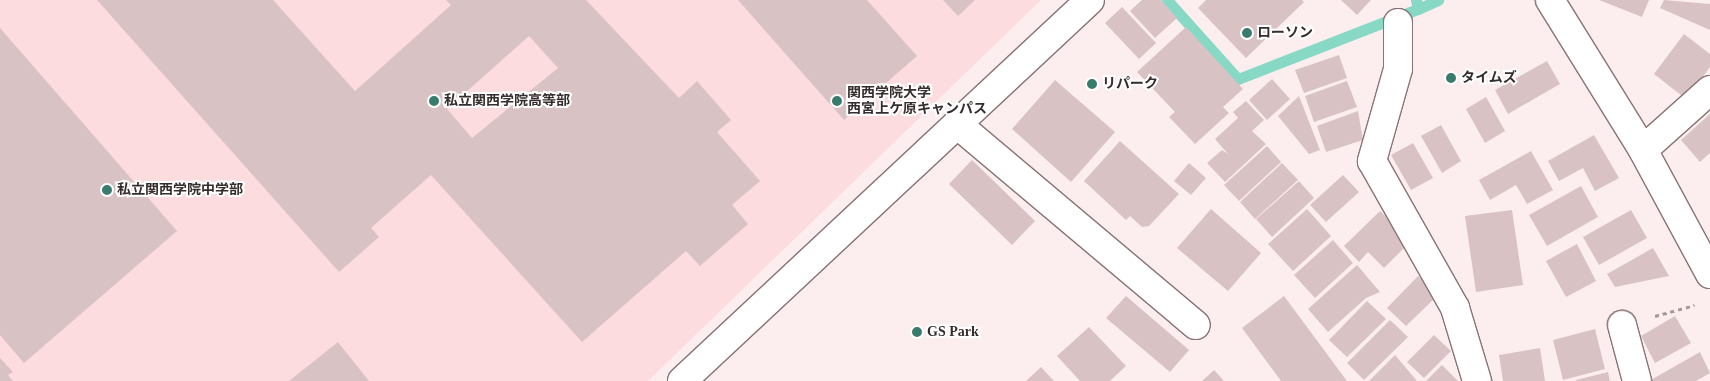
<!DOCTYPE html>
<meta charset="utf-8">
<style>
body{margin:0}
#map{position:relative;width:1710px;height:381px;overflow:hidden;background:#fceeef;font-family:"Times New Roman","Noto Sans JP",serif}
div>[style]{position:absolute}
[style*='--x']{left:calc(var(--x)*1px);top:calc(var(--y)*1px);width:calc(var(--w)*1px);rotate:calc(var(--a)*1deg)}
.built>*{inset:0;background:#fddcdf}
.stream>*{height:11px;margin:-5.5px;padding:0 5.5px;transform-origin:5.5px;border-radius:5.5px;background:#87d8c5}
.building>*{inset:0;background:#d9c2c4}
.path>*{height:3px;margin-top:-1.5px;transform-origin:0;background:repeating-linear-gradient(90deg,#a49899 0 4px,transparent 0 8px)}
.roads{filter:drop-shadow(1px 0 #887375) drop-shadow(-1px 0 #887375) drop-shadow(0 1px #887375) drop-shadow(0 -1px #887375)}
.minor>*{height:28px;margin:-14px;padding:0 14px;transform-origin:14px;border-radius:14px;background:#fff}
.dots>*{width:14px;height:14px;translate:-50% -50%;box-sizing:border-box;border:2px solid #fff;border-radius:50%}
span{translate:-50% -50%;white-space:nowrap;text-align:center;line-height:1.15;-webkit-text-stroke:4px #fff;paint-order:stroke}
.poi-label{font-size:14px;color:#362d2e;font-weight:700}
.left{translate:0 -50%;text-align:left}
</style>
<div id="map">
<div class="built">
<div style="clip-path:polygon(0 0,1041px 0,648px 381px,0 381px)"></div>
</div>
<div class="stream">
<div style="--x:1167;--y:0;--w:106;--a:48.1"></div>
<div style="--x:1238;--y:79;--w:193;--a:-21.3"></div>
<div style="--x:1416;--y:0;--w:9;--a:77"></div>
<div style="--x:1418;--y:9;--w:22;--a:-24"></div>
</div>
<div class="building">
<div style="clip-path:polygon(evenodd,97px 0,273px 0,355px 91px,451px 5px,446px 0,586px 0,679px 98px,697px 81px,731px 120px,717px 132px,760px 181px,732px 205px,748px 224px,700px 266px,686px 251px,582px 342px,431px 175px,371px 228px,379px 237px,339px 272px,97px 0,529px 36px,558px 68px,472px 138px,447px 109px,529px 36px)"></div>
<div style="clip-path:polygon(738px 0,867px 0,917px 56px,844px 120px)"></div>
<div style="clip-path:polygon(943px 0,975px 0,958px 16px)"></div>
<div style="clip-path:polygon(1142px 0,1161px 0,1177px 18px,1155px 38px,1130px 11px)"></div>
<div style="clip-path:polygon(1206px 0,1302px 0,1304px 2px,1246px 58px,1198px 8px)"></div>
<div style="clip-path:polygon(1341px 0,1371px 0,1357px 15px)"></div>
<div style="clip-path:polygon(1599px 0,1649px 0,1642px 17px)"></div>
<div style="clip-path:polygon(1664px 0,1710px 4px,1710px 30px,1660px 8px)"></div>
<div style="clip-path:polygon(1122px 7px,1156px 43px,1139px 59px,1105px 23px)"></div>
<div style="clip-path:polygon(1186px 27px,1243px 89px,1223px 107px,1229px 113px,1195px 144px,1169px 117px,1175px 112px,1137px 72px)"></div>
<div style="clip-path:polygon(0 28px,177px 231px,24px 363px,0 335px)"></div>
<div style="clip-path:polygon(1684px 34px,1710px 54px,1710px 67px,1686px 99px,1654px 74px)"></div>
<div style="clip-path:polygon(1339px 55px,1347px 78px,1304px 93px,1295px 70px)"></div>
<div style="clip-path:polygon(1547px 61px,1560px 84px,1508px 114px,1495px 90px)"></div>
<div style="clip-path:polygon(1272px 79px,1290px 99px,1267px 120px,1249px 100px)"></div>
<div style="clip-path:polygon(1055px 80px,1115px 132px,1071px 182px,1012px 129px)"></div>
<div style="clip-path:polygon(1347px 81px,1357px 107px,1314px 122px,1305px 96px)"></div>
<div style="clip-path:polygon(1299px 96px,1320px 150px,1309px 154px,1278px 116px)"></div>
<div style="clip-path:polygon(1486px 97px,1505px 131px,1485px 143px,1466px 109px)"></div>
<div style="clip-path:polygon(1246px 101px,1264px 120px,1252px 131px,1266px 144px,1225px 182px,1207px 163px,1222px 150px,1228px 154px,1215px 139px,1238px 118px,1233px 112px)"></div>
<div style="clip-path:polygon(1358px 111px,1363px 140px,1326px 152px,1317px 126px)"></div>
<div style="clip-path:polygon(1710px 114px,1710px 153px,1700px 162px,1681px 140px)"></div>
<div style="clip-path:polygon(1441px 125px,1461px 161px,1442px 173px,1421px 136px)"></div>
<div style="clip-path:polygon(1594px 135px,1619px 178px,1595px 191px,1583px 168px,1559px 181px,1548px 161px)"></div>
<div style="clip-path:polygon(1120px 141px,1179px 194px,1149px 226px,1142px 227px,1130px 216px,1126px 220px,1084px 181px)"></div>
<div style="clip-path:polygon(1413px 143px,1433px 178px,1411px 190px,1391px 155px)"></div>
<div style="clip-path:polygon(1267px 146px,1281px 162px,1239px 201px,1224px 185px)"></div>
<div style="clip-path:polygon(1531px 151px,1553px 190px,1527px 204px,1516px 185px,1490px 200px,1479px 180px)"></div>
<div style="clip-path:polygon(972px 160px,1035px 221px,1012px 245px,949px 184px)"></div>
<div style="clip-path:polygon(1189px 163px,1206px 178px,1191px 195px,1174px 181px)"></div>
<div style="clip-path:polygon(1282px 163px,1298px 180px,1255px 219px,1240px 202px)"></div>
<div style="clip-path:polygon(1343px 175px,1359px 192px,1326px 222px,1310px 205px)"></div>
<div style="clip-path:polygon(1299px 181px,1314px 198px,1272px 237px,1256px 219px)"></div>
<div style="clip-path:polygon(1581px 186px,1598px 217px,1547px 246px,1529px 215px)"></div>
<div style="clip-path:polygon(1211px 209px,1261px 253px,1228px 291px,1177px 248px)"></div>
<div style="clip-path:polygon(1307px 209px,1331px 236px,1293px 271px,1268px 244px)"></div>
<div style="clip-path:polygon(1512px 210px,1523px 285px,1476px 292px,1465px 216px)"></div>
<div style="clip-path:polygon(1631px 210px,1647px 238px,1599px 265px,1583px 237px)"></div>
<div style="clip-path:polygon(1380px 211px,1411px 241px,1384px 268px,1368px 252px,1359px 262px,1344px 246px)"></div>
<div style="clip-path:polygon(1333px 240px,1353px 263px,1315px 298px,1294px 275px)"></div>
<div style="clip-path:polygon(1577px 244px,1596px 281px,1566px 297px,1546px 261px)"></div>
<div style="clip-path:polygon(1653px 248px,1669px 276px,1615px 287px,1607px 274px)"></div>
<div style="clip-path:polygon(1357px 265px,1380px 292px,1366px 298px,1328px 332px,1308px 309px)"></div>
<div style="clip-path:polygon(1418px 276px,1438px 295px,1406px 326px,1387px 308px)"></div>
<div style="clip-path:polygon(1126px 296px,1189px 350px,1170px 372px,1106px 318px)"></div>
<div style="clip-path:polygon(1284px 296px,1347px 381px,1281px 381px,1242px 328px)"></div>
<div style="clip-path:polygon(1367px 301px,1386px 319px,1347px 357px,1329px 340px)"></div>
<div style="clip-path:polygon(1675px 316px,1691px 343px,1655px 363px,1641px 336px)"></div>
<div style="clip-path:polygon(1390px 320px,1408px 337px,1364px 380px,1347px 363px)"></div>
<div style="clip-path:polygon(1089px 327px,1126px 366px,1110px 381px,1080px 381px,1057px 356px)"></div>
<div style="clip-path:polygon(1595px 329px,1605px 369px,1563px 380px,1553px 340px)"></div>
<div style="clip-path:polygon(1434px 335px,1451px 351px,1424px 378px,1407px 362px)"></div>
<div style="clip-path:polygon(338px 342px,369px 381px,289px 381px)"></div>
<div style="clip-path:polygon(1540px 348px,1545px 381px,1503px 381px,1499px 355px)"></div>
<div style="clip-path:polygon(1700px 352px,1710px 373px,1696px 381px,1649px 381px)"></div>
<div style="clip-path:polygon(1395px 355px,1417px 381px,1369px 381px)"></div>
<div style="clip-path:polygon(0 358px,13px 372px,8px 375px,13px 381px,0 381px)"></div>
<div style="clip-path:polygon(1442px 365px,1458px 381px,1426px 381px)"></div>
<div style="clip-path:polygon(1041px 367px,1054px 381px,1026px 381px)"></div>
<div style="clip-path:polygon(1214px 370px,1224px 381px,1202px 381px)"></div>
<div style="clip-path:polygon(1608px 372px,1610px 381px,1576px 381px,1576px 380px)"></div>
</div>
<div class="path">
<div style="--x:1655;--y:316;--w:41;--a:-15.4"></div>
</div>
<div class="roads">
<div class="minor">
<div style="--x:1550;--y:0;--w:176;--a:58.2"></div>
<div style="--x:1643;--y:150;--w:141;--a:61.6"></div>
<div style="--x:1398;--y:23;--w:46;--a:90"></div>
<div style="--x:1398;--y:69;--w:96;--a:105.8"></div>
<div style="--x:1372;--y:161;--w:169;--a:60.5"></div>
<div style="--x:1455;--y:308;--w:76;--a:73.2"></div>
<div style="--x:957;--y:124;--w:312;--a:40.1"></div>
<div style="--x:1643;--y:150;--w:90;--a:-41.8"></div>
<div style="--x:1622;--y:325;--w:58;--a:75"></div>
<div style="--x:682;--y:381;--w:558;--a:-43.04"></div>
</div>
</div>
<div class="dots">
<div style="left:1247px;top:33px;background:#397c6d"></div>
<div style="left:1451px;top:78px;background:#397c6d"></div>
<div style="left:1092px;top:84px;background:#397c6d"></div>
<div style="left:434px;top:101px;background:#397c6d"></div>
<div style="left:837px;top:101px;background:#397c6d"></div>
<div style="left:107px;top:190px;background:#397c6d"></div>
<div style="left:917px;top:332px;background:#397c6d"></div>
</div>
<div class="poi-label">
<span class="left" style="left:1257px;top:33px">ローソン</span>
<span class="left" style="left:1461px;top:78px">タイムズ</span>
<span class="left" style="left:1102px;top:84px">リパーク</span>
<span class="left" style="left:847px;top:101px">関西学院大学<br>西宮上ケ原キャンパス</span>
<span class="left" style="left:444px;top:101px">私立関西学院高等部</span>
<span class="left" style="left:117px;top:190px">私立関西学院中学部</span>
<span class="left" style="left:927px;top:332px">GS Park</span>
</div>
</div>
